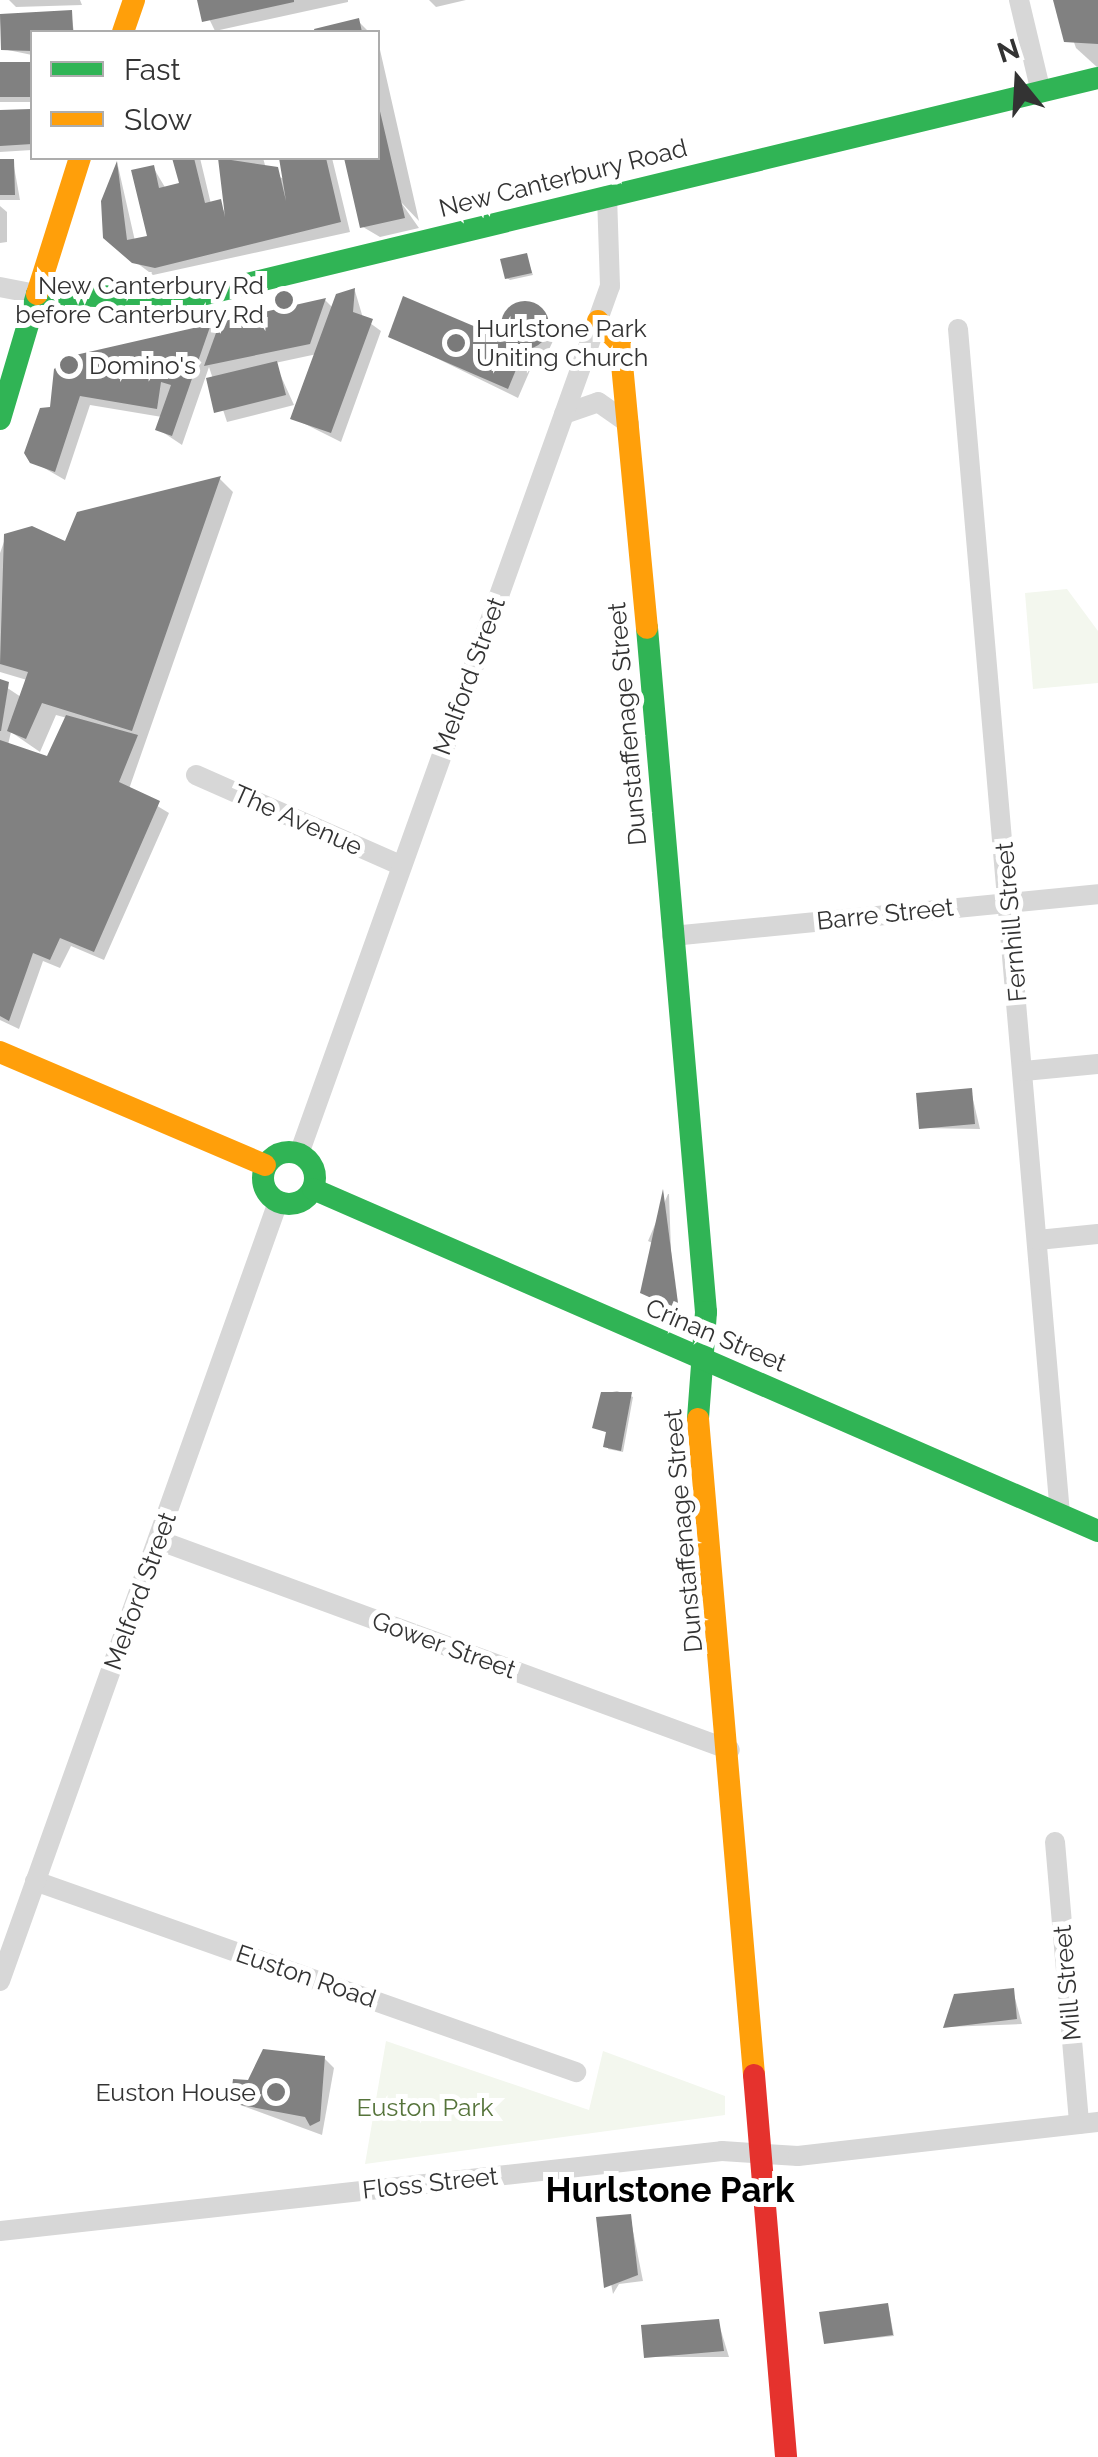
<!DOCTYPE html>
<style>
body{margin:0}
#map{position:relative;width:1098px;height:2457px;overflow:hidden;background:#fff;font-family:Raleway,sans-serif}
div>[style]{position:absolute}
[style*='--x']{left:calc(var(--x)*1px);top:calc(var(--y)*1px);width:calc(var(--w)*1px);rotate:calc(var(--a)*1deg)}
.green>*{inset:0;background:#f3f7ee}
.shadow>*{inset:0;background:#0003}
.building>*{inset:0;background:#818181}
.round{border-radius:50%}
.street>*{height:20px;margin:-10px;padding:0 10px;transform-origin:10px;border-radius:10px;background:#d7d7d7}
.fast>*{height:22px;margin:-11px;padding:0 11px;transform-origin:11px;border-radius:11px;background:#30b455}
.fast>.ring{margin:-11px;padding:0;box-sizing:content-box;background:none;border:22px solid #30b455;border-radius:50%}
.slow>*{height:22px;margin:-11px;padding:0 11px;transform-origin:11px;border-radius:11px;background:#ff9f0a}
.jam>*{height:22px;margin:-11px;padding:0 11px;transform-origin:11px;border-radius:11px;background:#e5322d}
.dots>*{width:28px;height:28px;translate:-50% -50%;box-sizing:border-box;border:5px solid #fff;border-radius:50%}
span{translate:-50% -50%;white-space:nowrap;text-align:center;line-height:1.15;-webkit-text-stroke:10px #fff;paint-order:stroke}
.street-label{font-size:25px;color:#333}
.poi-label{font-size:25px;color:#333}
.right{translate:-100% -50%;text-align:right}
.left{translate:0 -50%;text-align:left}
.park-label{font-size:25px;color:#56743b}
.district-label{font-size:35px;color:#000;font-weight:700}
.legend{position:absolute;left:30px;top:30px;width:350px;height:130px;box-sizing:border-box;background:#fff;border:2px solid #adadad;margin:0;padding:12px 18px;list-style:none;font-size:30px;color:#333}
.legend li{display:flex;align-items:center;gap:20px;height:50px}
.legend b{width:50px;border:2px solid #adadad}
.north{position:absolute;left:968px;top:30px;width:100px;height:100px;-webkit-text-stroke:8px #fff;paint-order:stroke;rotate:342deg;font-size:28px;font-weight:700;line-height:40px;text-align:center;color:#333}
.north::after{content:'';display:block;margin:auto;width:35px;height:45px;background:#333;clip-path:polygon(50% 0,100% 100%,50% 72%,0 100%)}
</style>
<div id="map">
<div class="green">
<div style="clip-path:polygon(1067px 589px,1098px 631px,1098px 683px,1033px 689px,1025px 593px)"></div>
<div style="clip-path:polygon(386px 2041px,589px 2110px,603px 2051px,725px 2096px,725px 2115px,365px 2164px)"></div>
</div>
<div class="shadow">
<div style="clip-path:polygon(9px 0,80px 0,82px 5px,16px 7px)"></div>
<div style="clip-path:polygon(200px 0,348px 0,348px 2px,215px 31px)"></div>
<div style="clip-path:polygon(429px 0,466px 0,436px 7px)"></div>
<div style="clip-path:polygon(1059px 0,1098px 0,1098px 68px,1076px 48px)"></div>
<div style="clip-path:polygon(71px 13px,74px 32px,32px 32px,32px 55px,3px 49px,0 16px)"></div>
<div style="clip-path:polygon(358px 21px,369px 32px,318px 32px,317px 31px)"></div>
<div style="clip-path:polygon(378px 41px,419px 221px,400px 201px,419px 228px,380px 237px,363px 227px,347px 158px,378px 158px)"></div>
<div style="clip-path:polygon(32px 66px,32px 102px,0 102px,0 70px)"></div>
<div style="clip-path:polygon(0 113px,32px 114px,32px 150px,0 152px)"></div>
<div style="clip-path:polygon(175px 158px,200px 158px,211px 204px,235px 216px,221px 158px,263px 158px,267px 172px,287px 180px,282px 158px,332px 158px,350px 232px,153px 275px,117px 248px,104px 201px,118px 166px,135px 241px,150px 238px,153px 167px,166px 189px,182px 185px)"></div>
<div style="clip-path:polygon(13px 161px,20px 200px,0 200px,0 162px)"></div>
<div style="clip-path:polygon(0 206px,7px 212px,7px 242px,0 243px)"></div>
<div style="clip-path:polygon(526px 255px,533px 275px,510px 280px,507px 278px)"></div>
<div style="clip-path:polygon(355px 291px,363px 318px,381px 331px,341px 442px,293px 418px,317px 354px,275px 363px,294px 405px,227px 422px,209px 367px,182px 445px,158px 429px,162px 417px,90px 405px,65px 480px,32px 461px,73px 358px,210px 327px,218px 335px,222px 325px,325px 300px,333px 308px)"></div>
<div style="clip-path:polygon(517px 303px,558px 330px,546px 356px,518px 344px,534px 361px,518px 398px,391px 336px,511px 345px,499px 332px)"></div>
<div style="clip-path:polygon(evenodd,220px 479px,233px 492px,129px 789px,169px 813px,104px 960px,71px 946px,60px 968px,43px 961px,19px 1029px,0 1020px,0 683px,21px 697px,27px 680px,0 672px,0 553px,6px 536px,66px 544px,220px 479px,56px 715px,67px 718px,48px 760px,8px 745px,11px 732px,40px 752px,56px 715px)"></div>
<div style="clip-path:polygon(971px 1091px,980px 1129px,922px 1128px)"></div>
<div style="clip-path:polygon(668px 1194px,669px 1194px,673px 1307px,645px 1295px,659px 1246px,648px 1241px)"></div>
<div style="clip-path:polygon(617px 1391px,633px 1397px,623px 1452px,608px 1449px,609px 1433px,595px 1428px,603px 1394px)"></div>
<div style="clip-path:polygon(1013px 1991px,1022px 2024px,946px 2027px)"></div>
<div style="clip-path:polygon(324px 2058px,334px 2068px,322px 2135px,232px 2102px,250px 2083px)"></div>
<div style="clip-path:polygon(630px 2216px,643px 2281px,619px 2284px,613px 2294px,599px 2220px)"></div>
<div style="clip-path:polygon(888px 2305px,894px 2336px,826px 2343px)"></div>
<div style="clip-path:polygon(718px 2321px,729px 2357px,646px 2357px)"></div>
</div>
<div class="building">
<div style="clip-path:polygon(197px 0,294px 0,294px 2px,202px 22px)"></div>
<div style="clip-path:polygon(1053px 0,1098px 0,1098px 44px,1064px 42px)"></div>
<div style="clip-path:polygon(72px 10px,73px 30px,32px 32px,32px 51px,1px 50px,0 14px)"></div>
<div style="clip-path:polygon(359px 18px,362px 32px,315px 32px,314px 29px)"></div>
<div style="clip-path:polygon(0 62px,32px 62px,32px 97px,0 97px)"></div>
<div style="clip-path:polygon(379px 107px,405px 218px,360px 228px,344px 158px,378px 158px)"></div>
<div style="clip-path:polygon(31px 109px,32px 144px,0 146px,0 110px)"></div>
<div style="clip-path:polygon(172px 158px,194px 158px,205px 203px,221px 199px,225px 217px,218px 158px,278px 167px,286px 201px,279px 158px,326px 158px,341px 222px,155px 268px,132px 263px,103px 238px,101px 201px,117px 161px,127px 240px,147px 236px,131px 170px,154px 165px,159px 188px,179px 183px)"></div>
<div style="clip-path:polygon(0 159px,14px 159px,15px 195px,0 195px)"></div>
<div style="clip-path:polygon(527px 253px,532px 273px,505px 279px,500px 259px)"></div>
<div style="clip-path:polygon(355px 288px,353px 312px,373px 319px,331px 433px,290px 419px,336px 294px)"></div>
<div style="clip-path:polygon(403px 296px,525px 348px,508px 389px,388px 337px)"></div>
<div style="clip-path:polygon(326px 298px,310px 344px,204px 366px,220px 322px)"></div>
<div class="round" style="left:501px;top:301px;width:48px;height:48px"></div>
<div style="clip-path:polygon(211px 324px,172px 436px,155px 430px,171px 385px,161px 382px,157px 409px,80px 396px,55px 472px,30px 463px,24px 453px,40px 408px,50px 407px,54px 369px,71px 356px)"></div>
<div style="clip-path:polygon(277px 361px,286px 395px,214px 413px,206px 378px)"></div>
<div style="clip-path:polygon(221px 476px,132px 731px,42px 703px,26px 739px,7px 731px,28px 672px,0 664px,4px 534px,32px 526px,65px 541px,77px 512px)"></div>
<div style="clip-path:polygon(0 679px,9px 682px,1px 731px,0 731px)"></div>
<div style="clip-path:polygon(66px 715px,138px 735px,119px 782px,160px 801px,94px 952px,60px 938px,50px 960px,33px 953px,9px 1021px,0 1016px,0 740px,47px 756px)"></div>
<div style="clip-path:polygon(972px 1088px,975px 1124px,919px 1129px,916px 1093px)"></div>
<div style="clip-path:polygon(663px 1189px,678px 1303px,672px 1307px,640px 1293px)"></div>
<div style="clip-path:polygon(601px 1392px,632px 1392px,621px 1451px,603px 1447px,606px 1432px,592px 1428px)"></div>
<div style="clip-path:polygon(1014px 1988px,1017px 2019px,943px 2028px,954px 1994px)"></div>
<div style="clip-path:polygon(263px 2049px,325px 2056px,320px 2121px,310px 2126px,305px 2117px,230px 2103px,233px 2079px,248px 2080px)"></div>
<div style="clip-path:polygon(631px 2214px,638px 2275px,604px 2288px,596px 2217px)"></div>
<div style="clip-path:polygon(888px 2303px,893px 2335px,824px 2344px,819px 2312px)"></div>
<div style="clip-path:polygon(719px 2319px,724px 2351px,644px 2358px,641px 2325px)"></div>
</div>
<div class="street">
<div style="--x:1019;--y:0;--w:95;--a:76.6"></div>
<div style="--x:0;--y:287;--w:38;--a:11"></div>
<div style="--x:958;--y:329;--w:1189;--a:85.08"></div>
<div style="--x:564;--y:414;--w:36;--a:-19"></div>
<div style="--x:598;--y:402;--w:38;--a:35"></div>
<div style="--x:196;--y:775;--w:223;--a:23.8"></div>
<div style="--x:672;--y:936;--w:428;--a:-5.6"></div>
<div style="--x:1024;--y:1071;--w:74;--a:-5.4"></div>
<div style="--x:299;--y:1154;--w:922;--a:-70.29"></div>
<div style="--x:610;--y:286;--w:90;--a:-91.9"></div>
<div style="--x:1038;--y:1240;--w:60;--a:-5.7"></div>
<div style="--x:158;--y:1540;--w:609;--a:20.16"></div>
<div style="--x:1055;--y:1842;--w:283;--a:85.1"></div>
<div style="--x:35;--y:1881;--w:574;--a:19.45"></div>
<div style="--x:0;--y:1981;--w:827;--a:-70.36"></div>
<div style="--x:0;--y:2231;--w:726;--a:-6.32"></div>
<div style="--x:722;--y:2151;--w:76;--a:3.8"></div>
<div style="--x:798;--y:2156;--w:302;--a:-6.5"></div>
</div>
<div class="fast">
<div style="--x:0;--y:419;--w:130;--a:-73.5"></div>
<div style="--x:37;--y:294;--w:148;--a:1.9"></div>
<div style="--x:185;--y:299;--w:939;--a:-13.61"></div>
<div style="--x:647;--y:628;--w:687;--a:85.07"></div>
<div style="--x:706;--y:1312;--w:107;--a:94.3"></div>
<div class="ring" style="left:263px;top:1152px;width:30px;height:30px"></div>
<div style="--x:313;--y:1189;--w:856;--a:23.54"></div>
</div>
<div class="slow">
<div style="--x:123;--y:32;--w:34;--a:-71"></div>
<div style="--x:37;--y:294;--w:143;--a:-72.5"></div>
<div style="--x:598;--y:321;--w:31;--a:45"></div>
<div style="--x:620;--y:343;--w:286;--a:84.6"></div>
<div style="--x:0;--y:1052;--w:288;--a:23.1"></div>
<div style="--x:698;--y:1419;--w:658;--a:85.12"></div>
</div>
<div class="jam">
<div style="--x:754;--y:2075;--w:383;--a:85.2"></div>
</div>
<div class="dots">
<div style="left:284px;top:300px;background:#7a7a7a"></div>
<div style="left:456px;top:343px;background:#7a7a7a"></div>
<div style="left:69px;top:365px;background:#7a7a7a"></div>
<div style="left:276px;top:2092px;background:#7a7a7a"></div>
</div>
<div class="street-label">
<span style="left:563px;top:178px;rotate:-14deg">New Canterbury Road</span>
<span style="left:469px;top:676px;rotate:-70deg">Melford Street</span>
<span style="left:627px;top:724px;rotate:-95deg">Dunstaffenage Street</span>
<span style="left:298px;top:820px;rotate:24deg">The Avenue</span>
<span style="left:885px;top:914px;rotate:-6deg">Barre Street</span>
<span style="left:1011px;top:922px;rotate:-95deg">Fernhill Street</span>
<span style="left:716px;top:1335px;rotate:23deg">Crinan Street</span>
<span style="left:683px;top:1531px;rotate:-95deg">Dunstaffenage Street</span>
<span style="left:140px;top:1591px;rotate:-70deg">Melford Street</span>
<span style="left:444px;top:1645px;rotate:20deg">Gower Street</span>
<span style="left:306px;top:1976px;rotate:19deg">Euston Road</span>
<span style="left:1067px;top:1983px;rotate:-95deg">Mill Street</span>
<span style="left:430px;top:2183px;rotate:-6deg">Floss Street</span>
</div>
<div class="poi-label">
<span class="right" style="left:264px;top:300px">New Canterbury Rd<br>before Canterbury Rd</span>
<span class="left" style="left:476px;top:343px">Hurlstone Park<br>Uniting Church</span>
<span class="left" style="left:89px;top:365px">Domino's</span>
<span class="right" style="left:256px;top:2092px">Euston House</span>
</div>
<div class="park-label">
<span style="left:425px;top:2107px">Euston Park</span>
</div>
<div class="district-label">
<span style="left:670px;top:2190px">Hurlstone Park</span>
</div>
<ul class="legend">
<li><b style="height:12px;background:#30b455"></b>Fast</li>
<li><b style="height:12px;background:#ff9f0a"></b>Slow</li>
</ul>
<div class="north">N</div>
</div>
